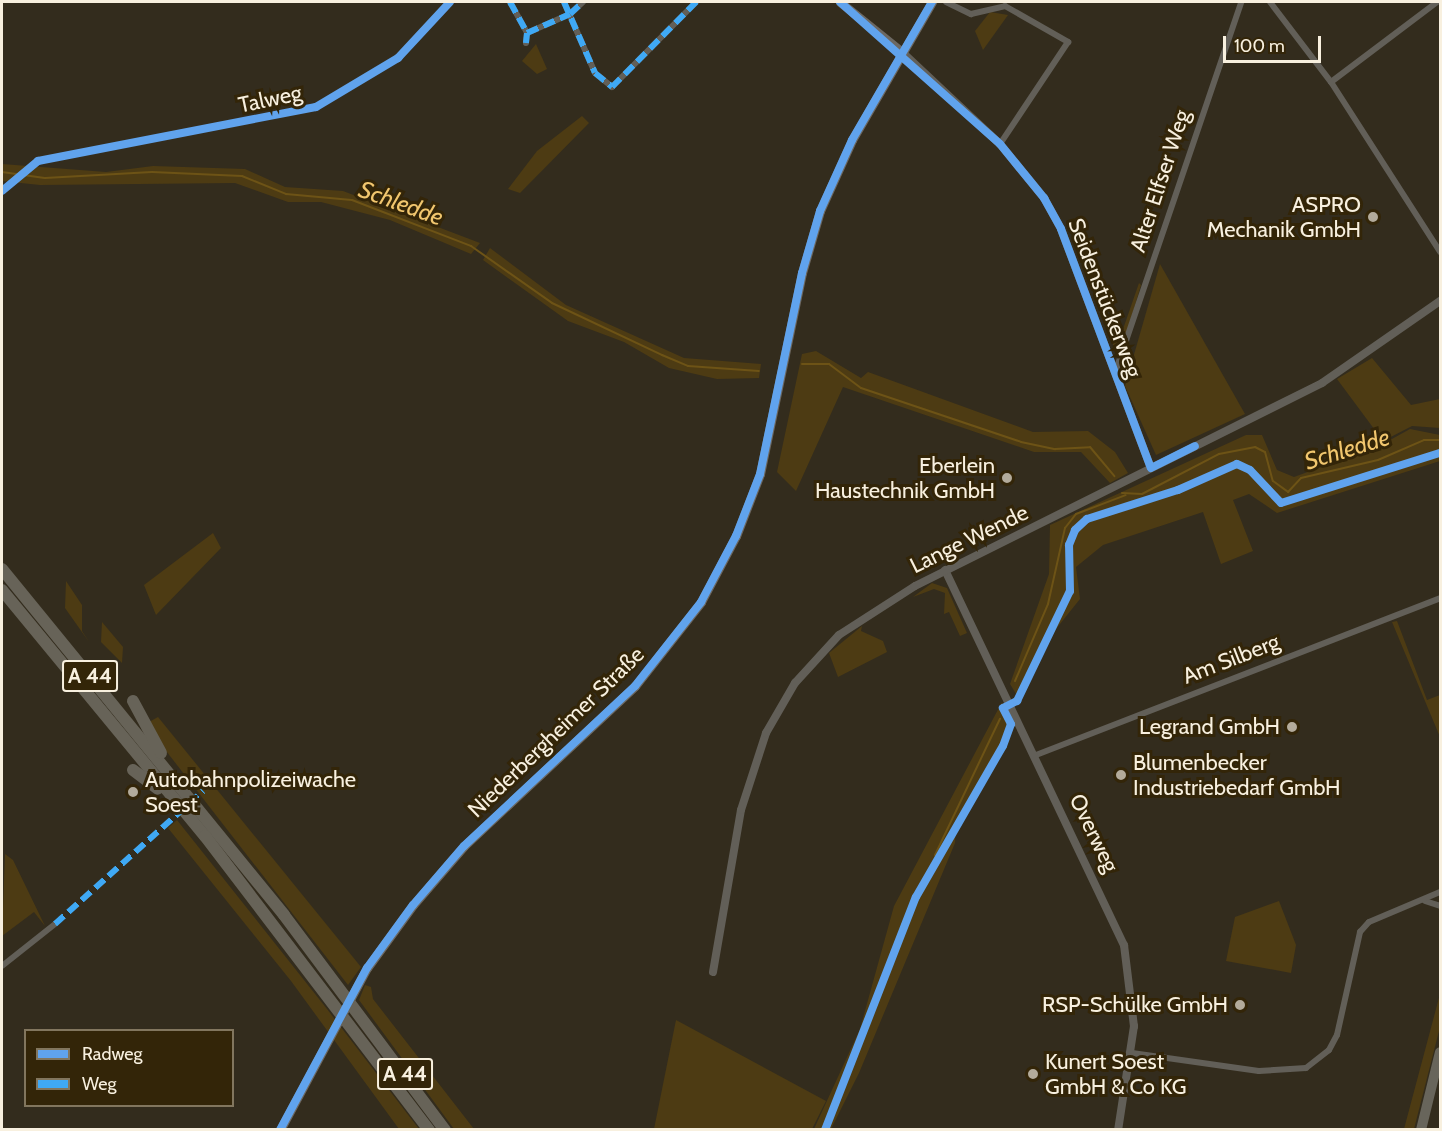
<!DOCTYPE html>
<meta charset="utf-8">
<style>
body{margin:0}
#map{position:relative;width:1442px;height:1131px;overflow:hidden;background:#332c1d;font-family:Cabin,sans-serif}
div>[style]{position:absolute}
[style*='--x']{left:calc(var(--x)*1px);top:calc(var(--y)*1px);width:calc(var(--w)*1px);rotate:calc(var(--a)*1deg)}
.green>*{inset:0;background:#4d3b13}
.stream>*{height:2px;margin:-1px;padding:0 1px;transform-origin:1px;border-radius:1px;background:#6d5316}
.minor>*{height:6px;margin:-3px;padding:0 3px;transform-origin:3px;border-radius:3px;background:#625f58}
.tertiary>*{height:8px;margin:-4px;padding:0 4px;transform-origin:4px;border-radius:4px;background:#625f58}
.secondary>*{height:9px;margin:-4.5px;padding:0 4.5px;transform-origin:4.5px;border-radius:4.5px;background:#6c6862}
.trunk>*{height:10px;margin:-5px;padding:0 5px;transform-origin:5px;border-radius:5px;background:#68655b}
.motorway>*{height:12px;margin:-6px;padding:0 6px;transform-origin:6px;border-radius:6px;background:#676358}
.quiet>*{height:6px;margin-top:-3px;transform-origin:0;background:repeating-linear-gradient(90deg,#3fa9f5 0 12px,transparent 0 18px)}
.cycleway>*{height:8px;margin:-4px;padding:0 4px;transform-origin:4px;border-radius:4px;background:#60a3ed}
.dots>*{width:16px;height:16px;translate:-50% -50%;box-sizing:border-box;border:3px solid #332508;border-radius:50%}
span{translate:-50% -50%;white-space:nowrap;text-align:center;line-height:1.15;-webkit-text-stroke:6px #332508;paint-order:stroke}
.shield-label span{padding:2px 4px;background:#332508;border:2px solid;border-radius:4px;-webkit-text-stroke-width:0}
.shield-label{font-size:21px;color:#f8f0df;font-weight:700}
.street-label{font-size:22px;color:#f8f0df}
.poi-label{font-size:22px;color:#f8f0df}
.right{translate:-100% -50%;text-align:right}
.left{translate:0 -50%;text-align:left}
.water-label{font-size:24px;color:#f1c66e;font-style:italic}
.frame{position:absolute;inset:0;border:3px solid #f8f0df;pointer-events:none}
.legend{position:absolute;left:24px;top:1029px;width:210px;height:78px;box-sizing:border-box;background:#332508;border:2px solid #82765e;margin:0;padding:8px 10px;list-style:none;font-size:18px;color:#f8f0df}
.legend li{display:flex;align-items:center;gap:12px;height:30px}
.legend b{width:30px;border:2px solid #82765e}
.scale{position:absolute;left:1223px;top:36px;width:98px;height:27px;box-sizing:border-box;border:3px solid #f8f0df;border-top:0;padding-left:8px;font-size:18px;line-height:21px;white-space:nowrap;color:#f8f0df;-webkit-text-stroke:4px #332508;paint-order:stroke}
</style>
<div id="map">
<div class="green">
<div style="clip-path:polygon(990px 12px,1008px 15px,983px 50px,975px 31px)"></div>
<div style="clip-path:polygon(536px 44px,547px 69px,537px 74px,522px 61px)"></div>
<div style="clip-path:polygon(582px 116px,589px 123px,520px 193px,508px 189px,537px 151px)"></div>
<div style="clip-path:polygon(2px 164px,106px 172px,153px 166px,245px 169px,285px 187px,343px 191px,480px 243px,471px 254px,390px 220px,321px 202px,288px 202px,235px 183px,40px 185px,2px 181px)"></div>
<div style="clip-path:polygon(490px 248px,566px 305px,684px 358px,761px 364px,759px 378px,717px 379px,669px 368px,624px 342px,568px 321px,483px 260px)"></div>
<div style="clip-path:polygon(1160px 264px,1245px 414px,1156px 455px,1125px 386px)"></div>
<div style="clip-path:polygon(1139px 283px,1141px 285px,1119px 359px,1099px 311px,1122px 332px)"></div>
<div style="clip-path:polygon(816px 351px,861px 378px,868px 372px,1033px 432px,1088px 431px,1115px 452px,1128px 473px,1110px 483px,1081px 452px,1034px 452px,843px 387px,796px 491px,777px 472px,802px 354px)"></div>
<div style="clip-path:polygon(1372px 358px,1411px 405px,1440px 399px,1440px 428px,1412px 426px,1383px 441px,1337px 379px)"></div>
<div style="clip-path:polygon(1410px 429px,1440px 435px,1440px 461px,1277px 513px,1249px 494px,1233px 500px,1253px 551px,1221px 564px,1203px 512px,1103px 545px,1076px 567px,1080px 599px,1056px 629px,1019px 699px,1010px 684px,1049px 574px,1050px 525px,1246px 435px,1262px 435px,1277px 470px,1294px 477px,1381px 445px)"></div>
<div style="clip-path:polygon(213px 533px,221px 548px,156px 615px,144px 585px)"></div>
<div style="clip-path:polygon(66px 581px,82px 605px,82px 631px,89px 642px,65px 608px)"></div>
<div style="clip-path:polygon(932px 583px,947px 588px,967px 633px,960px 636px,949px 612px,944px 614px,945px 593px,934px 589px,913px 597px)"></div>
<div style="clip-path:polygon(1397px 621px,1427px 700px,1440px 695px,1440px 737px,1392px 622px)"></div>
<div style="clip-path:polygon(102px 622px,123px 647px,122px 663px,101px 642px)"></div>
<div style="clip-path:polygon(862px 626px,861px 631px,883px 641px,887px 652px,838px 677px,829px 653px)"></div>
<div style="clip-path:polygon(1002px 702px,1010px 719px,1003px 741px,956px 827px,955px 843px,859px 1073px,831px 1129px,814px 1129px,860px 1029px,894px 906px)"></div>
<div style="clip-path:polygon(158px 717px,361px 967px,348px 985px,163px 747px,149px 722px)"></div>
<div style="clip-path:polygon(177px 820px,327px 1009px,419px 1129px,399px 1129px,291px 981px,168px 828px)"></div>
<div style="clip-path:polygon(5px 854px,13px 860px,45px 926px,34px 912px,2px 936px)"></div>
<div style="clip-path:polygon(1279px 901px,1296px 945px,1291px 973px,1226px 961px,1235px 917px)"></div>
<div style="clip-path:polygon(365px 985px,371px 987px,373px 999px,474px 1129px,454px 1129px,359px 1000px)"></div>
<div style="clip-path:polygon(1440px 994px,1440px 1027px,1414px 1129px,1404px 1129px)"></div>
<div style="clip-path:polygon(676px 1020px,826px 1101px,812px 1129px,654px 1129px)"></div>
</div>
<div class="stream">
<div style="--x:2;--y:172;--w:43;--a:7.9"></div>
<div style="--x:45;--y:178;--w:107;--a:-3.2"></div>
<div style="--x:152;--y:172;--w:90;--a:2.5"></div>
<div style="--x:242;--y:176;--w:48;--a:22.2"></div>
<div style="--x:286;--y:194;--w:66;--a:5.2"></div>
<div style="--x:352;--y:200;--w:128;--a:21.1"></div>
<div style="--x:471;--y:246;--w:99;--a:35.1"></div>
<div style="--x:552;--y:303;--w:122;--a:25.3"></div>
<div style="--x:662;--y:355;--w:28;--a:23"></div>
<div style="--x:688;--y:366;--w:71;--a:4"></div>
<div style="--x:802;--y:364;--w:27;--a:0"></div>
<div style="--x:829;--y:364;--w:40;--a:37"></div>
<div style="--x:861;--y:388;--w:169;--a:18.6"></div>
<div style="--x:1021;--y:442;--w:35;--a:12"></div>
<div style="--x:1055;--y:449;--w:35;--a:-3"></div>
<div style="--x:1090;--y:447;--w:38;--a:50"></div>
<div style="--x:1122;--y:493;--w:20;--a:3"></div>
<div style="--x:1142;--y:494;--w:87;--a:-27.5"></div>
<div style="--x:1219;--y:454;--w:37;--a:-11"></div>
<div style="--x:1255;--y:447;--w:11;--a:27"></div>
<div style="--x:1265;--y:452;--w:30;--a:75"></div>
<div style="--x:1273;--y:481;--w:19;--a:36"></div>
<div style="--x:1288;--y:492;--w:19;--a:-47"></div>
<div style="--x:1301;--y:478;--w:79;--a:-13.2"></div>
<div style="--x:1378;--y:460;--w:50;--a:-23.5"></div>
<div style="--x:1424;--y:440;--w:16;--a:0"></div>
<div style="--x:1015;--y:681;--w:84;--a:-66.8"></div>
<div style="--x:1048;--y:604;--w:78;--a:-77.4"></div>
<div style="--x:1065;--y:528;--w:18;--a:-52"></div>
<div style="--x:1076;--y:514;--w:53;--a:-20.8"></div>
<div style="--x:935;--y:855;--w:151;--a:-64.5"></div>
</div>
<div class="minor">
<div style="--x:510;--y:2;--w:35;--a:61"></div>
<div style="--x:527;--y:33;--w:10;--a:96"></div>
<div style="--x:564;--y:2;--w:77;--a:66.4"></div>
<div style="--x:595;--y:73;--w:22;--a:39"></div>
<div style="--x:612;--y:87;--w:120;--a:-45.3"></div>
<div style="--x:946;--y:2;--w:28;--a:26"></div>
<div style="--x:971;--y:14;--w:35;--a:-13"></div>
<div style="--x:1005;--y:6;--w:73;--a:29.7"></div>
<div style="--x:1068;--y:42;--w:123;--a:123.7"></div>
<div style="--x:1270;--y:2;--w:101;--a:52.7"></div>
<div style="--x:1331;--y:82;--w:202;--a:57.3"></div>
<div style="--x:527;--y:33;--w:47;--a:-23.8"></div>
<div style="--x:570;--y:14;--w:18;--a:-43"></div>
<div style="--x:1331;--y:82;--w:133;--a:-37"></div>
<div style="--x:2;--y:191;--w:47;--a:-39.8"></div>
<div style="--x:38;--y:161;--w:283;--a:-11"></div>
<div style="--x:316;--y:107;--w:96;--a:-30.9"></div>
<div style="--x:398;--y:58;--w:76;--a:-47.1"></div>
<div style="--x:1115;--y:373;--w:392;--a:-71.2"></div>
<div style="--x:1036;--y:755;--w:433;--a:-21.2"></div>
<div style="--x:1425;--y:901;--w:16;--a:18"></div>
<div style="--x:2;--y:966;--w:68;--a:-38.4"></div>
<div style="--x:1132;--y:1053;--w:128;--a:8.1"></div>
<div style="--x:1259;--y:1071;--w:47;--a:-3.7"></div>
<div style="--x:1306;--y:1068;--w:29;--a:-38"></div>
<div style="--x:1329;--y:1050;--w:17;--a:-62"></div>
<div style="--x:1337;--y:1035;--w:106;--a:-77.4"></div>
<div style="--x:1360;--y:932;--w:13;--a:-48"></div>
<div style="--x:1369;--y:922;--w:77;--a:-22.9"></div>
</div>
<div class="tertiary">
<div style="--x:902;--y:52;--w:134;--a:43.2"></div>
<div style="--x:1000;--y:144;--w:70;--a:50.8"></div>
<div style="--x:1044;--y:198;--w:35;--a:61"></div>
<div style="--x:1061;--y:229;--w:255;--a:69.4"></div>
<div style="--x:945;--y:570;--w:416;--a:64.5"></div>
<div style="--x:1124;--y:945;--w:82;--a:83"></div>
<div style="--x:1134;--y:1026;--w:105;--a:98.7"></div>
<div style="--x:713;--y:972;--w:164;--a:-80.2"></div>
<div style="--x:741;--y:810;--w:81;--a:-72"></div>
<div style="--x:766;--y:733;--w:58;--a:-59.9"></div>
<div style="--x:795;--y:683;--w:65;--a:-47.5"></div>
<div style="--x:839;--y:635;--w:90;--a:-32.8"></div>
<div style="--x:915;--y:586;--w:455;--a:-26.5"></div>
<div style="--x:1322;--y:383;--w:144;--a:-34.8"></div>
</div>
<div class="secondary">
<div style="--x:840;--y:2;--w:80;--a:38.9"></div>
<div style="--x:280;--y:1130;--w:184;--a:-61.8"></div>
<div style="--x:367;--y:968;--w:78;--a:-53.9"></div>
<div style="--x:413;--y:905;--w:78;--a:-49.2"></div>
<div style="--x:464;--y:846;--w:234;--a:-43.1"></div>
<div style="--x:635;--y:686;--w:107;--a:-51.8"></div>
<div style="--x:701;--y:602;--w:75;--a:-62.1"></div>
<div style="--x:736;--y:536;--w:66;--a:-68.8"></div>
<div style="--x:760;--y:474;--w:205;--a:-78.2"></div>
<div style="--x:802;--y:273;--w:65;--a:-73.8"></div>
<div style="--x:820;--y:211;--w:78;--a:-65.7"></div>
<div style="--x:852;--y:140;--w:160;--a:-59.9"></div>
</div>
<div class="trunk">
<div style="--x:1421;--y:1130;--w:80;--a:-76.3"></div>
</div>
<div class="motorway">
<div style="--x:2;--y:569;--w:446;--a:50.8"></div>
<div style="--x:284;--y:915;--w:269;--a:53.2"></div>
<div style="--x:2;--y:590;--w:319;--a:50.5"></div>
<div style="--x:205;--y:836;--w:370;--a:52.7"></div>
<div style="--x:133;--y:701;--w:59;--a:61.7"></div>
<div style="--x:133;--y:770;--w:31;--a:37"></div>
</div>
<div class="quiet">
<div style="--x:510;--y:2;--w:35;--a:61"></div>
<div style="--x:527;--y:33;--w:10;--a:96"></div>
<div style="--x:564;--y:2;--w:77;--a:66.4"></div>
<div style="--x:595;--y:73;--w:22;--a:39"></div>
<div style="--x:612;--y:87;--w:120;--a:-45.3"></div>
<div style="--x:527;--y:33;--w:47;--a:-23.8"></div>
<div style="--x:570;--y:14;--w:18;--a:-43"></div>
<div style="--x:55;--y:924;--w:199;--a:-41.9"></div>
</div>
<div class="cycleway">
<div style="--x:840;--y:2;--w:214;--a:41.6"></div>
<div style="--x:1000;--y:144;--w:70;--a:50.8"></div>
<div style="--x:1044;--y:198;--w:35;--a:61"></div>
<div style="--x:1061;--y:229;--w:255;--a:69.4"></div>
<div style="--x:1151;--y:468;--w:49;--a:-26.6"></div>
<div style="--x:2;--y:191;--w:47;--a:-39.8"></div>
<div style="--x:38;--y:161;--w:283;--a:-11"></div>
<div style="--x:316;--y:107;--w:96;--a:-30.9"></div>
<div style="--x:398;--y:58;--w:76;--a:-47.1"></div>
<div style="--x:280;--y:1130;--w:184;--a:-61.8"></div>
<div style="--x:367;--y:968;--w:78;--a:-53.9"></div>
<div style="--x:413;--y:905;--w:78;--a:-49.2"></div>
<div style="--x:464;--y:846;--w:234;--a:-43.1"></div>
<div style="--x:635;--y:686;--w:107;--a:-51.8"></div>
<div style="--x:701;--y:602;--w:75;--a:-62.1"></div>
<div style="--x:736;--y:536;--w:66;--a:-68.8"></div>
<div style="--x:760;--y:474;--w:205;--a:-78.2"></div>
<div style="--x:802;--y:273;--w:65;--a:-73.8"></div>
<div style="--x:820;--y:211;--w:78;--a:-65.7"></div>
<div style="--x:852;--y:140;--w:160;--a:-59.9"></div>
<div style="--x:825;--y:1130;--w:250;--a:-68.7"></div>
<div style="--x:916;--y:897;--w:174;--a:-60.1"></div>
<div style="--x:1003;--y:746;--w:23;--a:-70"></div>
<div style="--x:1011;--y:724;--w:18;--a:-117"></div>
<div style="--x:1003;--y:708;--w:16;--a:-27"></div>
<div style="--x:1017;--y:701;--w:122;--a:-64.3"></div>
<div style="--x:1070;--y:591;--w:46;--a:-91.2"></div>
<div style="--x:1069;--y:545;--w:16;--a:-68"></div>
<div style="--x:1075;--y:530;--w:16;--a:-43"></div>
<div style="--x:1087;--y:519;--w:96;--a:-17.7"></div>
<div style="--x:1178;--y:490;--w:64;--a:-23.8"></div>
<div style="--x:1237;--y:464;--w:14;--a:25"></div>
<div style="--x:1250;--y:470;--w:45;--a:46.8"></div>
<div style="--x:1281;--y:503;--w:167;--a:-17.5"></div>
</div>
<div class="dots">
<div style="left:1373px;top:217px;background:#b3ab9b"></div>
<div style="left:1007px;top:478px;background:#b3ab9b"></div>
<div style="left:1292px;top:727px;background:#b3ab9b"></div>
<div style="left:1121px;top:775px;background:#b3ab9b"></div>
<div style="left:133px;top:792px;background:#b3ab9b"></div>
<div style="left:1240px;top:1005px;background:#b3ab9b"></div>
<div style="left:1033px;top:1074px;background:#b3ab9b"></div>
</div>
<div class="shield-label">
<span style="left:90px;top:676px">A 44</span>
<span style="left:405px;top:1074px">A 44</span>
</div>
<div class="street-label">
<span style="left:270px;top:99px;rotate:-12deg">Talweg</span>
<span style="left:1160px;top:181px;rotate:-72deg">Alter Elfser Weg</span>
<span style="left:1105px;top:298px;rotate:69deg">Seidenstückerweg</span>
<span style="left:969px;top:539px;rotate:-26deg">Lange Wende</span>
<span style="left:1231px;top:659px;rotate:-21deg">Am Silberg</span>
<span style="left:556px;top:732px;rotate:-44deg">Niederbergheimer Straße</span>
<span style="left:1094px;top:833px;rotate:64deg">Overweg</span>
</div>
<div class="poi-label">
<span class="right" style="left:1361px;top:217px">ASPRO<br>Mechanik GmbH</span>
<span class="right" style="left:995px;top:478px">Eberlein<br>Haustechnik GmbH</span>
<span class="right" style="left:1280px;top:727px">Legrand GmbH</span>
<span class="left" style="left:1133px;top:775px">Blumenbecker<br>Industriebedarf GmbH</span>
<span class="left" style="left:145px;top:792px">Autobahnpolizeiwache<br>Soest</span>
<span class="right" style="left:1228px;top:1005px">RSP-Schülke GmbH</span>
<span class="left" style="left:1045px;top:1074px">Kunert Soest<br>GmbH &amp; Co KG</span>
</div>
<div class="water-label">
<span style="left:401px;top:203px;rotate:20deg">Schledde</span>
<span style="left:1347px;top:449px;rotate:-17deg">Schledde</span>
</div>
<div class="frame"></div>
<ul class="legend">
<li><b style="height:8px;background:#60a3ed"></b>Radweg</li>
<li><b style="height:8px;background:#3fa9f5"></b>Weg</li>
</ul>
<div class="scale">100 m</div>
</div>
